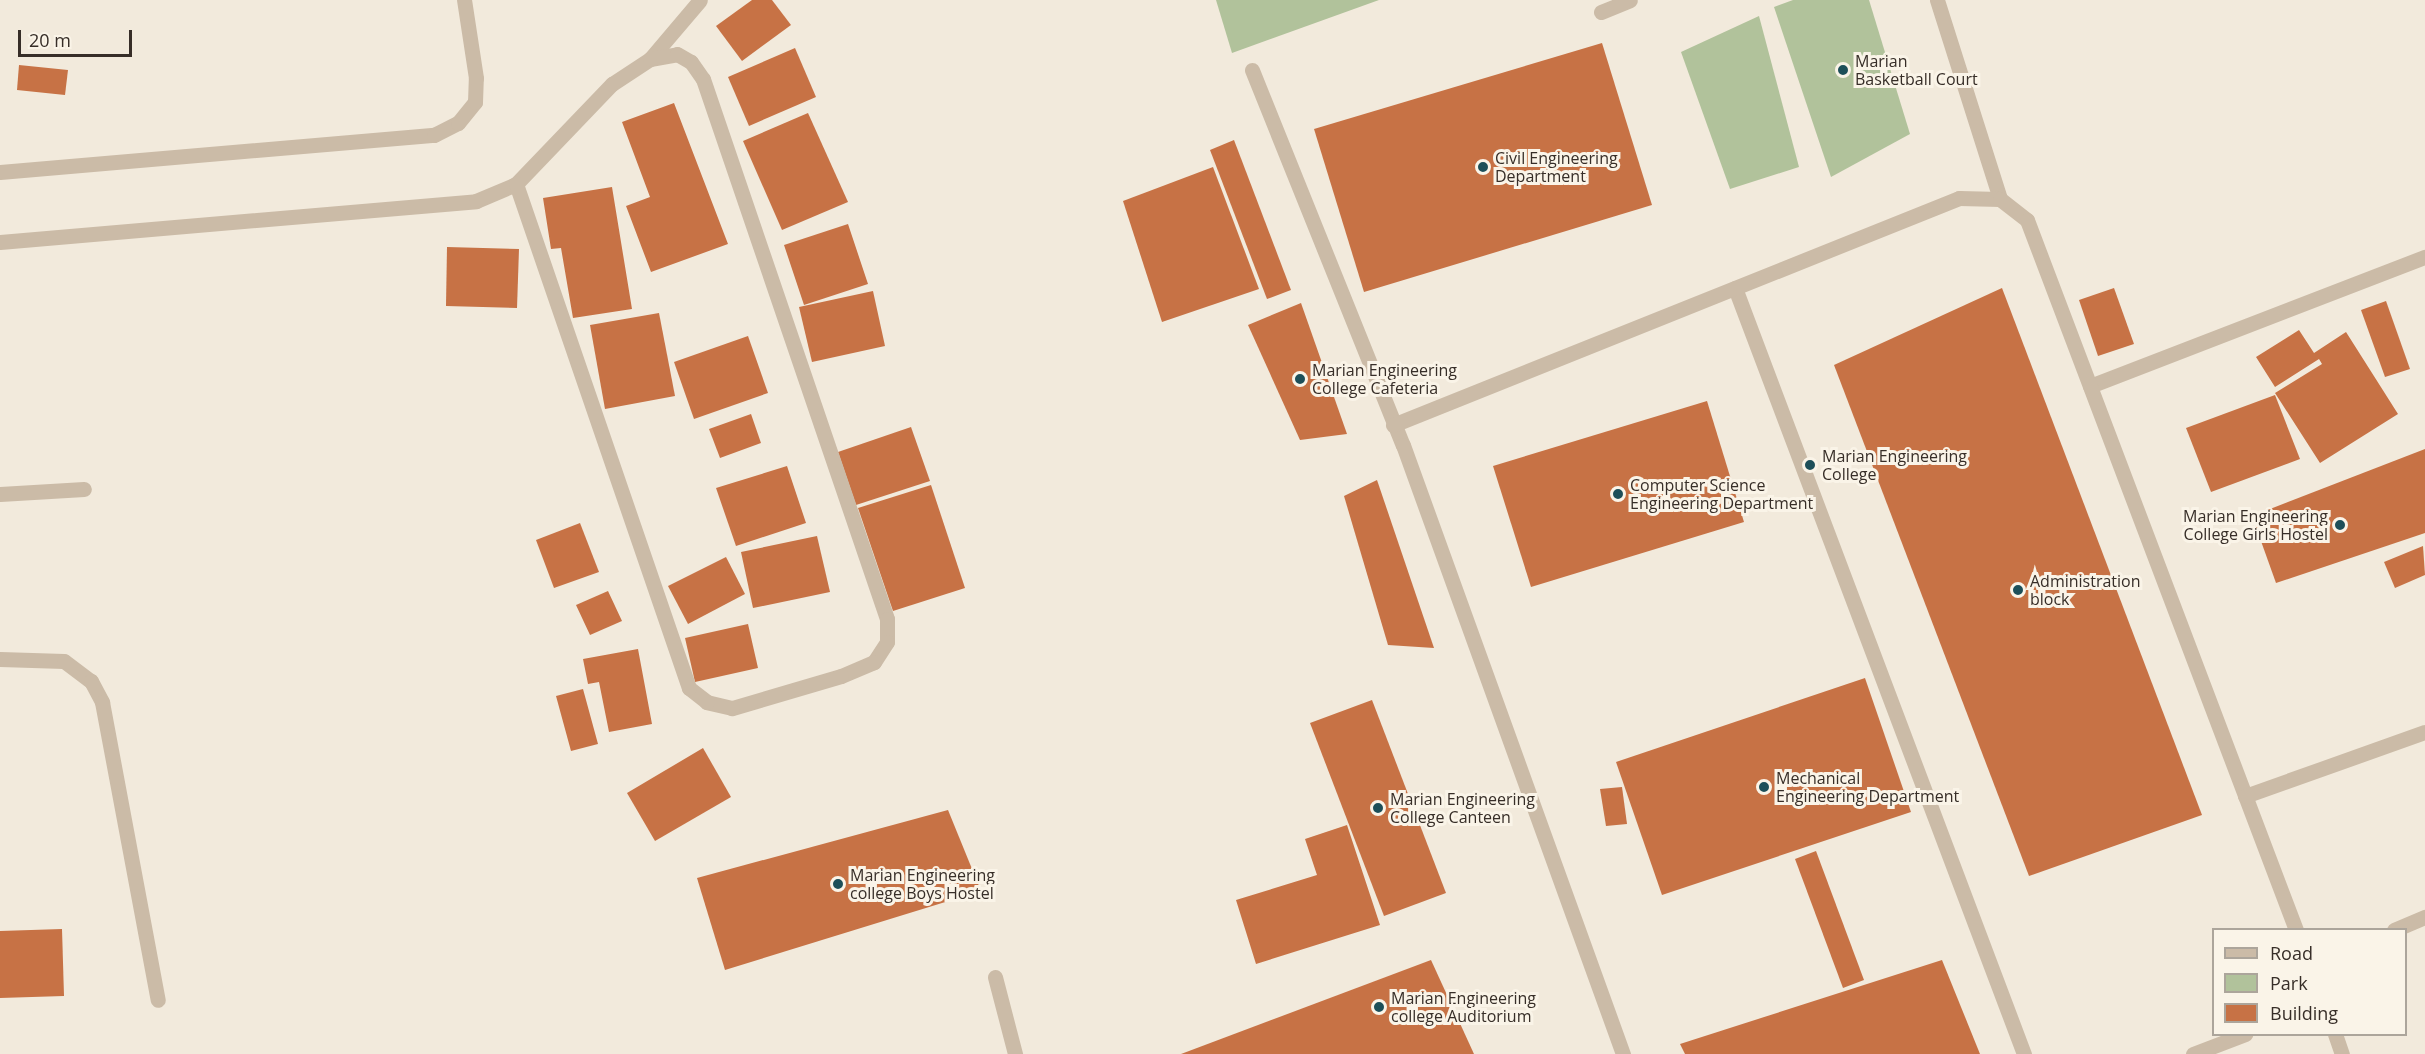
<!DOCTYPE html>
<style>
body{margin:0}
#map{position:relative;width:2425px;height:1054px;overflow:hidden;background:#f2eadc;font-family:"Open Sans",sans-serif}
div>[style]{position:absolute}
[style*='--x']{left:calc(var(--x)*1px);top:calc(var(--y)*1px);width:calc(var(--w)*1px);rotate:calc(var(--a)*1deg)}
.green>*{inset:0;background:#b1c29b}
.building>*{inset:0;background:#c77245}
.lane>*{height:15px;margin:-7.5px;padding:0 7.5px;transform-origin:7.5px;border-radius:7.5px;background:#cbbba7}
.street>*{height:15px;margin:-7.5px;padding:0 7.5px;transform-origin:7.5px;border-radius:7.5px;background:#cbbba7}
.dots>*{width:16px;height:16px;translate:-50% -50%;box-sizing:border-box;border:3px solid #faf4e8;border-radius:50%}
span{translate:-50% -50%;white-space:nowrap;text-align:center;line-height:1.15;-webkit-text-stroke:6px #faf4e8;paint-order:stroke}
.poi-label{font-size:16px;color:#372e28}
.left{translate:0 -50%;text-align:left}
.right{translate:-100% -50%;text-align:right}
.legend{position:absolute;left:2212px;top:928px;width:195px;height:108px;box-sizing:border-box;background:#faf4e8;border:2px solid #aca59b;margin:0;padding:8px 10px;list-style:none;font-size:18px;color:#372e28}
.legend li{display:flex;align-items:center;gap:12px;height:30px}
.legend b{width:30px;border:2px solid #aca59b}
.scale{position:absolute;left:18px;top:30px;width:114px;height:27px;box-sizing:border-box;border:3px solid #372e28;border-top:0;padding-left:8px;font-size:18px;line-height:21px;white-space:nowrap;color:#372e28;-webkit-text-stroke:4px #faf4e8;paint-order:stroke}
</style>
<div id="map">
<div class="green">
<div style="clip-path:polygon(1216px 0,1379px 0,1232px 53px)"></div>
<div style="clip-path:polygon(1793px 0,1869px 0,1910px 134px,1831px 177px,1774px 7px)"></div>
<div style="clip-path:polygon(1759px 16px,1799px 167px,1730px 189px,1681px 52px)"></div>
</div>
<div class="building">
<div style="clip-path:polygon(752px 0,772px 0,791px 25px,742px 61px,716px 26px)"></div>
<div style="clip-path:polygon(1602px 43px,1652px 205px,1364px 292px,1314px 129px)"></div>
<div style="clip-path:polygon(795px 48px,816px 97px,749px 126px,728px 77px)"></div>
<div style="clip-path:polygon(19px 65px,68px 70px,65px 95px,17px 90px)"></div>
<div style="clip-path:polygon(674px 103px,728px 244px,651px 272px,626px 206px,650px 197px,622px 122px)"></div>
<div style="clip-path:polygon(808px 113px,848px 202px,782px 230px,743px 141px)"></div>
<div style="clip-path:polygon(1234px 140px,1291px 290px,1267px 299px,1210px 150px)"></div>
<div style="clip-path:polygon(1213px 167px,1259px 289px,1162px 322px,1123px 201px)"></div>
<div style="clip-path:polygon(612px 187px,632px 309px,573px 318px,561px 248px,551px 249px,543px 198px)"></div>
<div style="clip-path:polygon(848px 224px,868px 284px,804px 305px,784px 245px)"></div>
<div style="clip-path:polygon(447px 247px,519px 249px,517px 308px,446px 306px)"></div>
<div style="clip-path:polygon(2002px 288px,2202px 815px,2029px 876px,1834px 365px)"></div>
<div style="clip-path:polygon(2114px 288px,2134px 344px,2098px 356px,2079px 300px)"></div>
<div style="clip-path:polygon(873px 291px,885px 346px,812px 362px,799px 307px)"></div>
<div style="clip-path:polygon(2386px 301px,2410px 369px,2385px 377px,2361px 310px)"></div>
<div style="clip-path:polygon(1301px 303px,1347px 434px,1300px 440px,1248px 325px)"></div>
<div style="clip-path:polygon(659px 313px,675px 396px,605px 409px,590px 325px)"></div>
<div style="clip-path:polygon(2299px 330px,2314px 353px,2346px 332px,2398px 414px,2320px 463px,2275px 393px,2322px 364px,2319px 359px,2275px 387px,2256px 357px)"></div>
<div style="clip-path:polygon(748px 336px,768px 393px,694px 419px,674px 362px)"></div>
<div style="clip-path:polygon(2275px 395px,2300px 459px,2211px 492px,2186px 428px)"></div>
<div style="clip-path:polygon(1707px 401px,1744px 522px,1531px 587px,1493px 466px)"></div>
<div style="clip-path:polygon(751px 414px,761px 443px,720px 458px,709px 429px)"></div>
<div style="clip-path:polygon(911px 427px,930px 481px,856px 505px,838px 452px)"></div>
<div style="clip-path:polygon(2425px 449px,2425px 533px,2276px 583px,2252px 516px)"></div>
<div style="clip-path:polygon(787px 466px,806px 523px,736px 546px,716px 488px)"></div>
<div style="clip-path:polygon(1377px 480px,1434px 648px,1388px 645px,1344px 496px)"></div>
<div style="clip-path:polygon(931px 485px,965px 588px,893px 611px,858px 508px)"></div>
<div style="clip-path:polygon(580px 523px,599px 572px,554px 588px,536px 540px)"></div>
<div style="clip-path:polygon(817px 536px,830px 592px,753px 608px,741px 552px)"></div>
<div style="clip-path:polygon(2423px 546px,2425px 575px,2395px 588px,2384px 562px)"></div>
<div style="clip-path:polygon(726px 557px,745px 594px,688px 624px,668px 586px)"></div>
<div style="clip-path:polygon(608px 591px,622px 621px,590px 635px,576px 605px)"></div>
<div style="clip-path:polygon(748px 624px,758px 668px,695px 682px,685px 638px)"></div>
<div style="clip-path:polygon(638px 649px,652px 724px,609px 732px,599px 682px,588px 684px,583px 659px)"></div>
<div style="clip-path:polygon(1865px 678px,1911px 812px,1662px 895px,1616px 762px)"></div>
<div style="clip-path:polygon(583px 689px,598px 744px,571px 751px,556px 696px)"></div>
<div style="clip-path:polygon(1372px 700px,1446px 893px,1384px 916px,1310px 723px)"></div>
<div style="clip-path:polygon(703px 748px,731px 797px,655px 841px,627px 793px)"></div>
<div style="clip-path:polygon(1622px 787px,1627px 824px,1606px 826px,1600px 789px)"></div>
<div style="clip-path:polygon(948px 810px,981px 891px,725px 970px,697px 878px)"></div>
<div style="clip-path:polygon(1347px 825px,1380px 925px,1256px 964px,1236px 900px,1317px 875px,1305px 839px)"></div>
<div style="clip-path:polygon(1816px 851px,1864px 980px,1843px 988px,1795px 859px)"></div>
<div style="clip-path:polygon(62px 929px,64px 996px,0 998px,0 931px)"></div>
<div style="clip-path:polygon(1431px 960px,1474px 1054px,1181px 1054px)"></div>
<div style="clip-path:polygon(1942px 960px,1980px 1054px,1685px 1054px,1680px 1044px)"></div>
</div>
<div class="lane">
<div style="--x:1937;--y:0;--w:209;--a:72.4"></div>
<div style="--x:1601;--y:12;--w:31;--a:-22"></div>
<div style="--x:650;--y:59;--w:77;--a:-49.7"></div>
<div style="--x:1252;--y:70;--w:404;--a:68.1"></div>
<div style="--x:1403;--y:445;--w:648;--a:70.14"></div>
<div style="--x:0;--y:172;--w:436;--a:-4.9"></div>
<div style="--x:434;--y:135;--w:27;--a:-27"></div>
<div style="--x:458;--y:123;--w:27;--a:-51"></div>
<div style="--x:475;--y:102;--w:24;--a:-88"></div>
<div style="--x:476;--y:78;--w:79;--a:-98.7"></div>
<div style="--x:1735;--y:288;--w:819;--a:69.33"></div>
<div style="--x:2090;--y:386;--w:359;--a:-21.1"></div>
<div style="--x:1393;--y:425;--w:610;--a:-21.85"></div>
<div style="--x:1959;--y:198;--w:41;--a:1.4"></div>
<div style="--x:2000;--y:199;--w:34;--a:38"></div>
<div style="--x:2027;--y:220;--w:759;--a:69.25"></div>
<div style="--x:2245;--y:796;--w:191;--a:-19.6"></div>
<div style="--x:2394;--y:930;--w:34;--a:-23"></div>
<div style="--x:995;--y:977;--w:80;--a:75.4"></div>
<div style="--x:2335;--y:1034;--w:21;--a:71"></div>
<div style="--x:2193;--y:1054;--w:56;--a:-21"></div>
</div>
<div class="street">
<div style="--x:0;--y:242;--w:478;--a:-4.9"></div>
<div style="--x:476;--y:201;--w:43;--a:-23"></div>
<div style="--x:516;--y:184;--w:139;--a:-46.2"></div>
<div style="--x:612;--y:84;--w:45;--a:-33.3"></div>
<div style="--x:650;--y:59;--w:27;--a:-10"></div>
<div style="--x:677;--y:54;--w:16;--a:30"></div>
<div style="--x:691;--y:62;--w:21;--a:55"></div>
<div style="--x:703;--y:79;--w:570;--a:71.18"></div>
<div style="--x:887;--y:619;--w:23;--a:90"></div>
<div style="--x:887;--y:642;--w:24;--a:123"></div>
<div style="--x:874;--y:662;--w:36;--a:157"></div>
<div style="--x:841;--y:676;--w:114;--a:163.6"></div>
<div style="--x:732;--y:708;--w:26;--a:-167"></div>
<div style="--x:707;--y:702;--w:23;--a:-142"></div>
<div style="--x:689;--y:688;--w:533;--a:-108.94"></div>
<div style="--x:0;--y:494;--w:84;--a:-3.4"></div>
<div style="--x:0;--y:659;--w:64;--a:1.8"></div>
<div style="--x:64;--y:661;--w:34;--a:37"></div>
<div style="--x:91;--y:681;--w:24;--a:62"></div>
<div style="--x:102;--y:702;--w:303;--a:79.4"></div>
</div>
<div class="dots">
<div style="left:1843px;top:70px;background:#1d4f59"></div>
<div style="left:1483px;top:167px;background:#1d4f59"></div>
<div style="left:1300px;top:379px;background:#1d4f59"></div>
<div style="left:1810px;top:465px;background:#1d4f59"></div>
<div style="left:1618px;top:494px;background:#1d4f59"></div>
<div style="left:2340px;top:525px;background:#1d4f59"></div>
<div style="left:2018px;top:590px;background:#1d4f59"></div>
<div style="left:1764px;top:787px;background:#1d4f59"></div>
<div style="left:1378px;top:808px;background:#1d4f59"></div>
<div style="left:838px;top:884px;background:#1d4f59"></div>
<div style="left:1379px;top:1007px;background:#1d4f59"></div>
</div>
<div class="poi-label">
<span class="left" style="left:1855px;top:70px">Marian<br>Basketball Court</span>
<span class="left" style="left:1495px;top:167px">Civil Engineering<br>Department</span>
<span class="left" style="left:1312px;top:379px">Marian Engineering<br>College Cafeteria</span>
<span class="left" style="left:1822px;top:465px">Marian Engineering<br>College</span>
<span class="left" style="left:1630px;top:494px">Computer Science<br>Engineering Department</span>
<span class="right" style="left:2328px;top:525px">Marian Engineering<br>College Girls Hostel</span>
<span class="left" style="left:2030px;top:590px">Administration<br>block</span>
<span class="left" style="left:1776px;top:787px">Mechanical<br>Engineering Department</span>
<span class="left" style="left:1390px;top:808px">Marian Engineering<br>College Canteen</span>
<span class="left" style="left:850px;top:884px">Marian Engineering<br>college Boys Hostel</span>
<span class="left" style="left:1391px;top:1007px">Marian Engineering<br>college Auditorium</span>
</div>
<ul class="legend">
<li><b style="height:8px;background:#cbbba7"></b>Road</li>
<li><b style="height:16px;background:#b1c29b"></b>Park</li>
<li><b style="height:16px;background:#c77245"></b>Building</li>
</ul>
<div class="scale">20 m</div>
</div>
